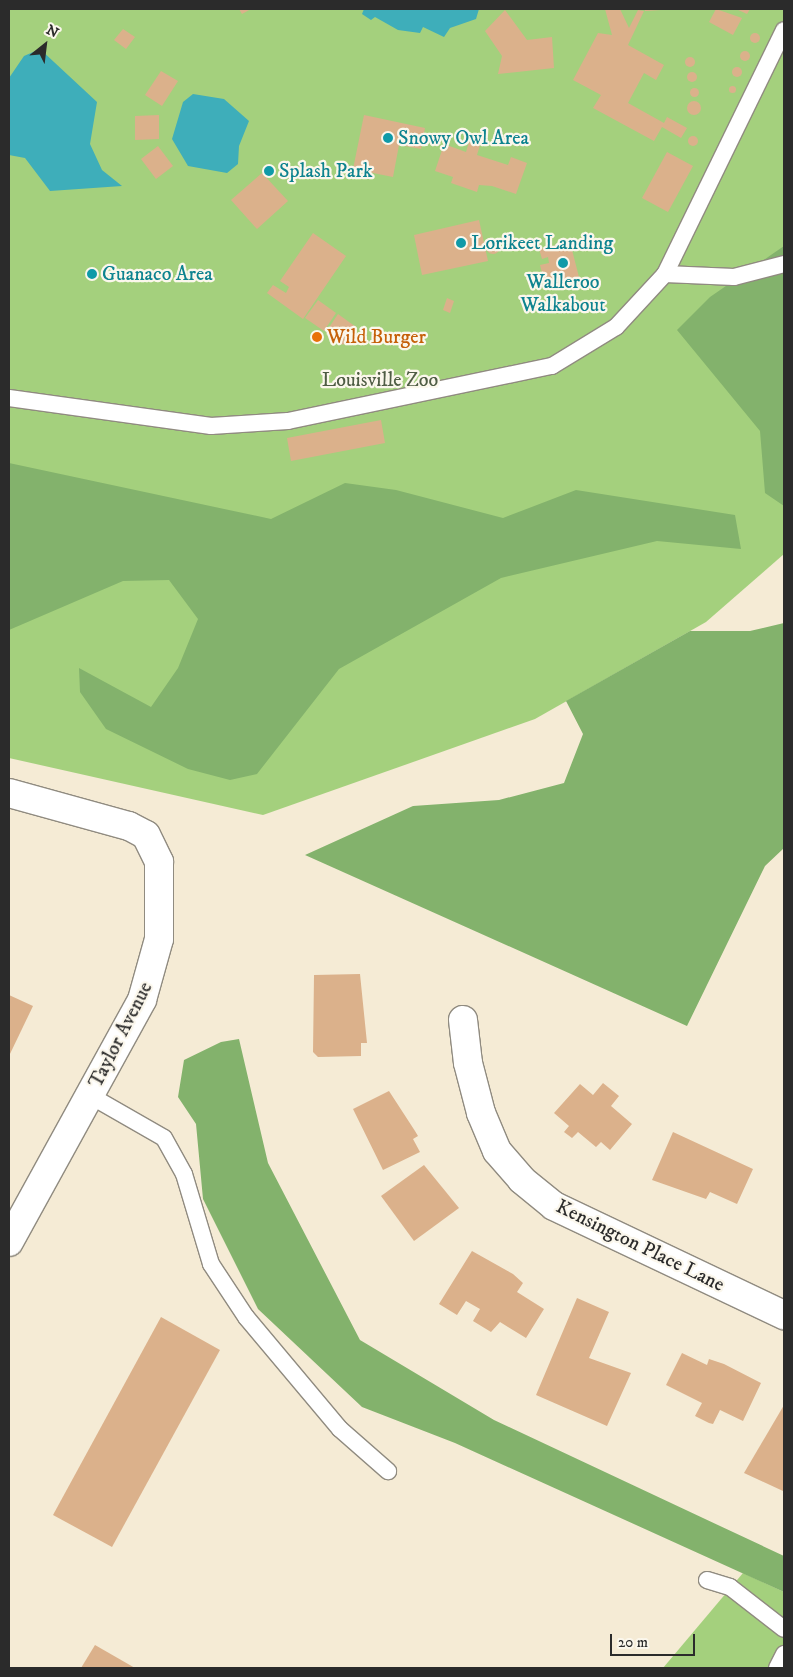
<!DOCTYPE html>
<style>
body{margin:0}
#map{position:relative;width:793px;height:1677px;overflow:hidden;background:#f5ebd5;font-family:"IM FELL DW Pica",serif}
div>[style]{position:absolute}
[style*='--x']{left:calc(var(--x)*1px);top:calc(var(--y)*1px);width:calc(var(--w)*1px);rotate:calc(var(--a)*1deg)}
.green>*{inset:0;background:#a4d07d}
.forest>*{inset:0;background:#83b26c}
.water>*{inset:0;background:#3eaeba}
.building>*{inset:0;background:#dbb18b}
.round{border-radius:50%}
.roads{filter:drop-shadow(1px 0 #908b80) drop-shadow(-1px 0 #908b80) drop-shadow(0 1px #908b80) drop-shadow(0 -1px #908b80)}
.lane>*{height:16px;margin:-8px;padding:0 8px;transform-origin:8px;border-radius:8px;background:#fff}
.street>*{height:28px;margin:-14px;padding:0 14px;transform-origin:14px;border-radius:14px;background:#fff}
.dots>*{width:14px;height:14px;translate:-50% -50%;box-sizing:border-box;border:2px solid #fbf7ec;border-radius:50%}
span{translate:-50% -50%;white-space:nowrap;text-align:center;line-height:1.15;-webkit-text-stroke:4.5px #fbf7ec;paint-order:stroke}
.culture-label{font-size:20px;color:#0d838f}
.left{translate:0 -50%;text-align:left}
.food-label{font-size:20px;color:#c56008}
.park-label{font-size:20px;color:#4f5d44}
.street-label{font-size:20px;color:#2b2b2b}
.frame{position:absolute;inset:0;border:10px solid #2b2b2b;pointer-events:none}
.north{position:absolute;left:20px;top:20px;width:50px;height:50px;-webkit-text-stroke:4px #fbf7ec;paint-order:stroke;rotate:29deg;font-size:14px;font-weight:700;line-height:20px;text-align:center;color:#2b2b2b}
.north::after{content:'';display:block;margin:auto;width:18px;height:22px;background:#2b2b2b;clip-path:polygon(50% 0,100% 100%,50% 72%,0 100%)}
.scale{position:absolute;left:610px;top:1634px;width:85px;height:22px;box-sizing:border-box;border:2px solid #2b2b2b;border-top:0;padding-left:6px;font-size:15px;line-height:18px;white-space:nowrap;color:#2b2b2b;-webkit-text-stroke:4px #fbf7ec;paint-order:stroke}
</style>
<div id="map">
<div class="green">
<div style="clip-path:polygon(9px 9px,784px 9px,784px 554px,706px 622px,535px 719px,263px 815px,9px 758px)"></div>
<div style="clip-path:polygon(743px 1573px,784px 1592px,784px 1668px,663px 1668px)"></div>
</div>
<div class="forest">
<div style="clip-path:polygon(784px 246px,784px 506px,765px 493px,760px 431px,677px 330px,710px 297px)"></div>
<div style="clip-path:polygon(9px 463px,271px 519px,345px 483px,396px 490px,503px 518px,576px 490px,735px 515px,741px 549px,657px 541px,501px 578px,339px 669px,257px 774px,230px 780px,188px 769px,106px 729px,80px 692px,79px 668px,151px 707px,178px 668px,198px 619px,169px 580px,123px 581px,9px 630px)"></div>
<div style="clip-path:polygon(784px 623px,784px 848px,765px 866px,687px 1026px,305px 855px,413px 806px,499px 800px,564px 783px,583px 734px,566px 701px,690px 631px,750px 631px)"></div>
<div style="clip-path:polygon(239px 1039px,268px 1163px,360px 1340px,494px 1420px,784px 1556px,784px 1592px,455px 1443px,362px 1407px,258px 1309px,203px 1199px,196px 1124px,178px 1097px,184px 1060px,221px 1042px)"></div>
</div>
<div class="water">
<div style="clip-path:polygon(364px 9px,479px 9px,476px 19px,450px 28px,444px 37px,423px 27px,420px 33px,398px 30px,375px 17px,371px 20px,362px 14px)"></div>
<div style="clip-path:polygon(40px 49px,97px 102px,90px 144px,102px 170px,122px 186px,50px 191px,25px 158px,9px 155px,9px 78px,24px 56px)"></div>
<div style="clip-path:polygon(193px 94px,224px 99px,249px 121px,239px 146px,238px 164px,227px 173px,188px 166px,172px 139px,183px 102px)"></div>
</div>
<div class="building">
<div style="clip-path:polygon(239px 9px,251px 9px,242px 14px)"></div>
<div style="clip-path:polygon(605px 9px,620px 9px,629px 28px,638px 10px,644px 11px,628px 45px,664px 65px,656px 80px,644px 73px,628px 103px,664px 123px,667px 117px,687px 128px,681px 138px,662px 127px,654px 141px,593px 108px,601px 95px,573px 80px,598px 33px,612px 35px)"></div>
<div style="clip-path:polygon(645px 9px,661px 9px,661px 10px,645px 11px)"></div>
<div style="clip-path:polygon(716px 9px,742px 18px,733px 35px,709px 22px)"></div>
<div style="clip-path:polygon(736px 9px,750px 9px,747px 14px)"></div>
<div style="clip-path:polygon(505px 10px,527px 40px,552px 37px,554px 68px,498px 74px,502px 56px,485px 31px)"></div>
<div style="clip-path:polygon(123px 29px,135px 37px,126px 49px,114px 40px)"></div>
<div class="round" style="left:750px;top:33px;width:10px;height:10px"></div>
<div class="round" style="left:740px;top:51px;width:10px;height:10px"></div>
<div class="round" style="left:685px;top:57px;width:10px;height:10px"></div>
<div class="round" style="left:732px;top:67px;width:10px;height:10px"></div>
<div style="clip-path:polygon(161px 71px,178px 81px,162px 106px,145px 95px)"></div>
<div class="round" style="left:687px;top:72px;width:10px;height:10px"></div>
<div class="round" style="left:728.5px;top:85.5px;width:7px;height:7px"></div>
<div class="round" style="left:689.5px;top:87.5px;width:9px;height:9px"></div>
<div class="round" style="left:687px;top:101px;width:14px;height:14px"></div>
<div style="clip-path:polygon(159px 115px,159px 139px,135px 140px,135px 116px)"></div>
<div style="clip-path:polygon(364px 115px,425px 128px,421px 149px,399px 145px,393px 177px,353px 169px)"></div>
<div class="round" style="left:688px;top:136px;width:10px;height:10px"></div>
<div style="clip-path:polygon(469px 142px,480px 145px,477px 155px,508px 165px,511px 157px,527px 163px,516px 194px,492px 186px,479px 185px,477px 192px,451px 183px,453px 177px,435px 171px,444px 144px,466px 152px)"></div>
<div style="clip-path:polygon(158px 146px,173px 166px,156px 179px,141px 159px)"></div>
<div style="clip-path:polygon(667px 152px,693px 166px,668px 212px,642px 198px)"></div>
<div style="clip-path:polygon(262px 173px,288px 201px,257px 229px,231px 200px)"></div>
<div style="clip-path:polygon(479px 220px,488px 261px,422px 275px,414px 235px)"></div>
<div style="clip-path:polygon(313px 233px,346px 256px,303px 319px,267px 293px,273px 285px,286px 293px,289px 287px,280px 281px)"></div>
<div class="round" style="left:486px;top:240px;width:14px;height:14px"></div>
<div style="clip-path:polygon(570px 242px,580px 281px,546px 289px,540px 265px,549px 263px,548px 257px,542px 259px,539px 249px)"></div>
<div style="clip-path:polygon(447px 298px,454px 301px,450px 313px,443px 310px)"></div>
<div style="clip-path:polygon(318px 300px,336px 313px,324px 331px,305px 318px)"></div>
<div style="clip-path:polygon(338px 314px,356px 327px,343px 345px,326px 332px)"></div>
<div style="clip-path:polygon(381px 420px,385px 443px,291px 461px,287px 438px)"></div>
<div style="clip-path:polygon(360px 974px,367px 1043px,361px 1043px,361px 1056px,318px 1057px,313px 1052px,314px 975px)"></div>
<div style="clip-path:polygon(9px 995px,33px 1006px,9px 1056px)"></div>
<div style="clip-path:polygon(603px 1083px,619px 1096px,611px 1106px,632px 1124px,610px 1150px,601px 1142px,596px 1147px,578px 1132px,572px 1138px,564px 1132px,569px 1126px,554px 1113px,580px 1084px,593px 1095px)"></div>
<div style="clip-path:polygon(389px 1091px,415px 1131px,418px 1136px,413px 1139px,420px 1152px,383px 1170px,353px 1109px)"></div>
<div style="clip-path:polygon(673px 1132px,753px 1169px,737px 1204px,710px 1192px,706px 1199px,652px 1180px)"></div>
<div style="clip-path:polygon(424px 1165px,459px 1208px,414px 1241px,381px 1196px)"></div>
<div style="clip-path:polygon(472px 1251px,513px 1274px,523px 1283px,517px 1292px,544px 1309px,526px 1338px,500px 1322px,491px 1332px,473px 1321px,480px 1309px,466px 1301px,457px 1315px,439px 1304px)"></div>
<div style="clip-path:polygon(577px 1298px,609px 1312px,589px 1358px,631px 1373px,607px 1426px,536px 1395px)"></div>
<div style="clip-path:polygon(161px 1317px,220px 1350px,112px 1547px,53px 1515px)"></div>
<div style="clip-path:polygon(682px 1353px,707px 1365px,709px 1359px,724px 1364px,761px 1383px,743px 1421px,720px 1410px,713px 1424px,709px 1423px,695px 1416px,702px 1403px,666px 1385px)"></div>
<div style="clip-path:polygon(784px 1405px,784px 1488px,783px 1491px,744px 1473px)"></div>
<div style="clip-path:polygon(95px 1645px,135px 1668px,81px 1668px)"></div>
</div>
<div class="roads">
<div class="lane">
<div style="--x:665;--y:274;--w:69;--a:2.5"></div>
<div style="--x:734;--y:277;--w:52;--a:-14.6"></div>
<div style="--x:9;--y:398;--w:204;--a:7.9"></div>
<div style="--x:211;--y:426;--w:77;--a:-3.7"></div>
<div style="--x:288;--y:421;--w:270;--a:-11.8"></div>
<div style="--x:552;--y:366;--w:75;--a:-31.4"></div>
<div style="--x:616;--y:327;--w:72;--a:-47.2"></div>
<div style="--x:665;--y:274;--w:271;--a:-64"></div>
<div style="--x:89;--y:1095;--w:86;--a:29.8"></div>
<div style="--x:164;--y:1138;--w:41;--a:60.9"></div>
<div style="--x:184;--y:1174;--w:94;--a:73.3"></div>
<div style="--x:211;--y:1264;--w:64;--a:56.6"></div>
<div style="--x:246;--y:1317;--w:146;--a:50"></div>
<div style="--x:340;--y:1429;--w:64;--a:41.2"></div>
<div style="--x:707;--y:1580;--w:24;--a:17"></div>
<div style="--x:730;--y:1587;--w:68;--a:37.9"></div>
<div style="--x:777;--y:1668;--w:16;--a:-63"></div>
</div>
<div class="street">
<div style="--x:9;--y:793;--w:124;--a:15.4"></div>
<div style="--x:129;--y:826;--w:19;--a:28"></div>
<div style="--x:146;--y:835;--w:30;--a:64"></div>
<div style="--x:159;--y:862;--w:77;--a:90"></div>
<div style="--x:159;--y:939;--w:63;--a:105.6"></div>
<div style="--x:142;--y:1000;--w:276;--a:118.8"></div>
<div style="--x:463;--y:1020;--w:43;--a:83.4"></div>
<div style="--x:468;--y:1063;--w:52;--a:75.4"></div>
<div style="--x:481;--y:1113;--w:41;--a:67.2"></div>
<div style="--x:497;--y:1151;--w:38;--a:49"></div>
<div style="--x:522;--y:1180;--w:41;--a:39.1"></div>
<div style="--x:554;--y:1206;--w:255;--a:25.4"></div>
</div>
</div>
<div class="dots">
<div style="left:388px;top:138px;background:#0f9aa8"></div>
<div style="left:269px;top:171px;background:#0f9aa8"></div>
<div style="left:461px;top:243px;background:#0f9aa8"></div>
<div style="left:563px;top:263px;background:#0f9aa8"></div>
<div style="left:92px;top:274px;background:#0f9aa8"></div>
<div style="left:317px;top:337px;background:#e8710a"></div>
</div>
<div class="culture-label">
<span class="left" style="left:398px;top:138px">Snowy Owl Area</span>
<span class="left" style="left:279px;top:171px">Splash Park</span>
<span class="left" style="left:471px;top:243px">Lorikeet Landing</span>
<span class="left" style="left:102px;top:274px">Guanaco Area</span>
<span style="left:563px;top:294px">Walleroo<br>Walkabout</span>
</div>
<div class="food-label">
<span class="left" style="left:327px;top:337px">Wild Burger</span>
</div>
<div class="park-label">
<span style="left:380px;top:380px">Louisville Zoo</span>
</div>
<div class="street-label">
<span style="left:121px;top:1035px;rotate:-63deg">Taylor Avenue</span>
<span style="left:640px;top:1246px;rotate:26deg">Kensington Place Lane</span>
</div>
<div class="frame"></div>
<div class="north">N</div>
<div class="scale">20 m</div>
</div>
